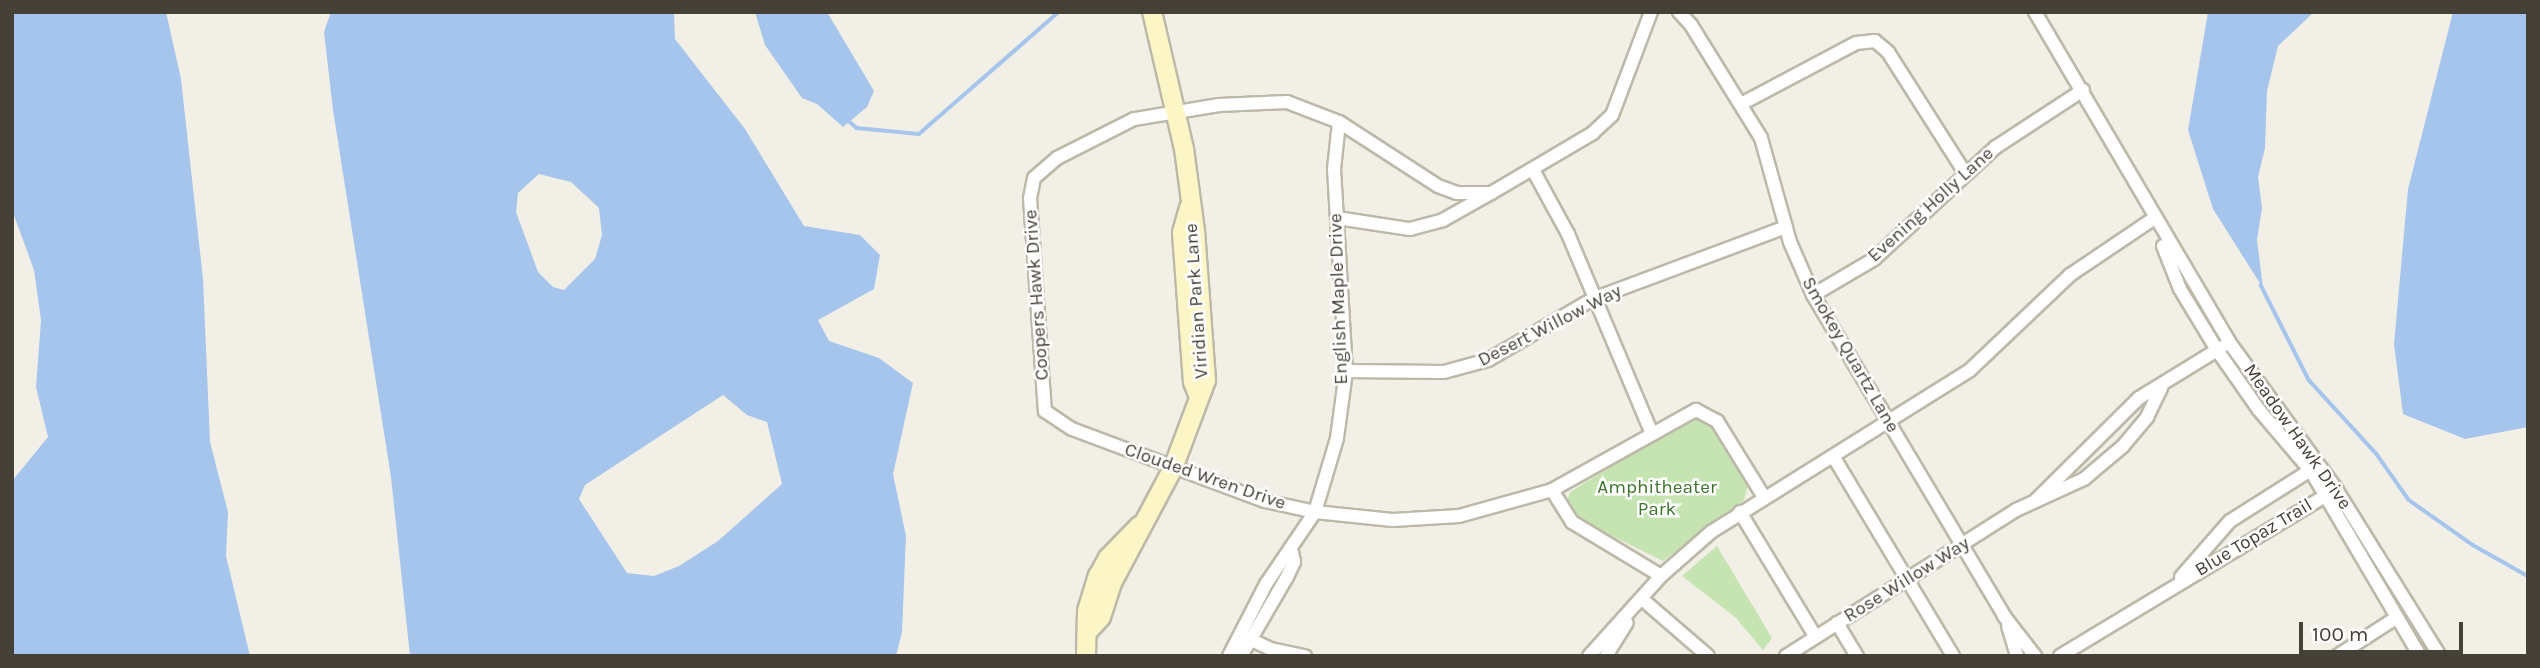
<!DOCTYPE html>
<style>
body{margin:0}
#map{position:relative;width:2540px;height:668px;overflow:hidden;background:#f2f0e6;font-family:Karla,sans-serif}
div>[style]{position:absolute}
[style*='--x']{left:calc(var(--x)*1px);top:calc(var(--y)*1px);width:calc(var(--w)*1px);rotate:calc(var(--a)*1deg)}
.green>*{inset:0;background:#c6e4b1}
.water>*{inset:0;background:#a5c5ec}
.stream>*{height:3.5px;margin:-1.75px;padding:0 1.75px;transform-origin:1.75px;border-radius:1.75px;background:#a5c5ec}
.roads{filter:drop-shadow(2px 0 #bdb9a9) drop-shadow(-2px 0 #bdb9a9) drop-shadow(0 2px #bdb9a9) drop-shadow(0 -2px #bdb9a9)}
.street>*{height:12px;margin:-6px;padding:0 6px;transform-origin:6px;border-radius:6px;background:#fff}
.secondary>*{height:18px;margin:-9px;padding:0 9px;transform-origin:9px;border-radius:9px;background:#fcf6c7}
span{translate:-50% -50%;white-space:nowrap;text-align:center;line-height:1.15;-webkit-text-stroke:5px #fff;paint-order:stroke}
.street-label{font-size:19px;color:#454136}
.park-label{font-size:19px;color:#3d732c}
.frame{position:absolute;inset:0;border:14px solid #454136;pointer-events:none}
.scale{position:absolute;left:2299px;top:622px;width:164px;height:32px;box-sizing:border-box;border:4px solid #454136;border-top:0;padding-left:9px;font-size:21px;line-height:24px;white-space:nowrap;color:#454136;-webkit-text-stroke:5px #fff;paint-order:stroke}
</style>
<div id="map">
<div class="green">
<div style="clip-path:polygon(1694px 416px,1710px 422px,1748px 485px,1744px 500px,1663px 561px,1578px 519px,1567px 501px,1570px 492px)"></div>
<div style="clip-path:polygon(1717px 546px,1772px 638px,1763px 650px,1736px 618px,1682px 576px)"></div>
</div>
<div class="water">
<div style="clip-path:polygon(12px 12px,166px 12px,181px 79px,203px 279px,210px 442px,228px 512px,226px 556px,250px 656px,12px 656px,12px 481px,48px 437px,36px 387px,41px 320px,34px 270px,12px 210px)"></div>
<div style="clip-path:polygon(evenodd,331px 12px,674px 12px,675px 39px,745px 129px,804px 226px,860px 235px,880px 255px,874px 289px,818px 320px,829px 341px,879px 358px,913px 383px,893px 474px,906px 536px,902px 632px,896px 656px,410px 656px,391px 477px,333px 110px,324px 32px,331px 12px,539px 174px,571px 182px,599px 208px,602px 235px,595px 259px,564px 290px,553px 287px,538px 272px,516px 212px,518px 193px,539px 174px,331px 12px,723px 395px,747px 415px,767px 422px,782px 484px,718px 541px,679px 566px,654px 576px,627px 573px,579px 499px,585px 485px,723px 395px)"></div>
<div style="clip-path:polygon(755px 12px,827px 12px,874px 91px,867px 107px,843px 127px,817px 104px,802px 98px,765px 45px)"></div>
<div style="clip-path:polygon(2208px 12px,2314px 12px,2278px 46px,2267px 91px,2265px 148px,2258px 177px,2262px 208px,2257px 240px,2263px 288px,2213px 209px,2188px 130px)"></div>
<div style="clip-path:polygon(2453px 12px,2528px 12px,2528px 427px,2465px 439px,2403px 414px,2394px 344px,2408px 189px)"></div>
</div>
<div class="stream">
<div style="--x:848;--y:120;--w:12;--a:42"></div>
<div style="--x:857;--y:128;--w:62;--a:5.5"></div>
<div style="--x:919;--y:134;--w:186;--a:-41.1"></div>
<div style="--x:2261;--y:285;--w:106;--a:63.2"></div>
<div style="--x:2309;--y:380;--w:99;--a:47.5"></div>
<div style="--x:2376;--y:453;--w:57;--a:54.9"></div>
<div style="--x:2409;--y:500;--w:78;--a:35.1"></div>
<div style="--x:2473;--y:545;--w:63;--a:29.4"></div>
</div>
<div class="roads">
<div class="street">
<div style="--x:1651;--y:12;--w:110;--a:110.7"></div>
<div style="--x:1612;--y:115;--w:26;--a:137"></div>
<div style="--x:1593;--y:133;--w:118;--a:149.5"></div>
<div style="--x:1491;--y:193;--w:34;--a:180"></div>
<div style="--x:1457;--y:193;--w:20;--a:-160"></div>
<div style="--x:1438;--y:186;--w:118;--a:-147.1"></div>
<div style="--x:1339;--y:122;--w:56;--a:-159"></div>
<div style="--x:1287;--y:102;--w:68;--a:177.5"></div>
<div style="--x:1219;--y:105;--w:86;--a:170.6"></div>
<div style="--x:1134;--y:119;--w:86;--a:153.1"></div>
<div style="--x:1057;--y:158;--w:30;--a:139"></div>
<div style="--x:1034;--y:178;--w:20;--a:101"></div>
<div style="--x:1030;--y:198;--w:214;--a:86"></div>
<div style="--x:1045;--y:411;--w:32;--a:34"></div>
<div style="--x:1072;--y:429;--w:206;--a:20.5"></div>
<div style="--x:1265;--y:501;--w:51;--a:12.4"></div>
<div style="--x:1315;--y:512;--w:78;--a:5.9"></div>
<div style="--x:1393;--y:520;--w:66;--a:-3.5"></div>
<div style="--x:1459;--y:516;--w:97;--a:-15.6"></div>
<div style="--x:1552;--y:490;--w:165;--a:-29.1"></div>
<div style="--x:1696;--y:410;--w:24;--a:28"></div>
<div style="--x:1717;--y:421;--w:89;--a:58.3"></div>
<div style="--x:1679;--y:12;--w:18;--a:47"></div>
<div style="--x:1691;--y:25;--w:133;--a:58.2"></div>
<div style="--x:1761;--y:138;--w:108;--a:74.4"></div>
<div style="--x:1790;--y:242;--w:58;--a:66.5"></div>
<div style="--x:1813;--y:295;--w:374;--a:59.2"></div>
<div style="--x:2004;--y:616;--w:51;--a:52.2"></div>
<div style="--x:2035;--y:12;--w:383;--a:59.5"></div>
<div style="--x:2229;--y:342;--w:182;--a:53.9"></div>
<div style="--x:2336;--y:489;--w:197;--a:58.1"></div>
<div style="--x:1741;--y:104;--w:130;--a:-27.9"></div>
<div style="--x:1856;--y:43;--w:19;--a:-6"></div>
<div style="--x:1875;--y:41;--w:17;--a:40"></div>
<div style="--x:1888;--y:52;--w:143;--a:57.5"></div>
<div style="--x:1533;--y:170;--w:73;--a:61.3"></div>
<div style="--x:1568;--y:234;--w:217;--a:67.2"></div>
<div style="--x:1337;--y:218;--w:74;--a:8.6"></div>
<div style="--x:1410;--y:229;--w:34;--a:-15"></div>
<div style="--x:1443;--y:220;--w:55;--a:-29.4"></div>
<div style="--x:2163;--y:246;--w:46;--a:68.4"></div>
<div style="--x:2180;--y:289;--w:71;--a:58.8"></div>
<div style="--x:2217;--y:350;--w:73;--a:55"></div>
<div style="--x:2259;--y:410;--w:80;--a:49.6"></div>
<div style="--x:2311;--y:471;--w:215;--a:59.5"></div>
<div style="--x:1813;--y:295;--w:71;--a:-30.5"></div>
<div style="--x:1874;--y:259;--w:166;--a:-42.6"></div>
<div style="--x:1996;--y:147;--w:104;--a:-33.2"></div>
<div style="--x:1346;--y:371;--w:98;--a:0.6"></div>
<div style="--x:1444;--y:372;--w:46;--a:-15.3"></div>
<div style="--x:1488;--y:360;--w:121;--a:-30.2"></div>
<div style="--x:1593;--y:299;--w:206;--a:-20.5"></div>
<div style="--x:1833;--y:456;--w:233;--a:59"></div>
<div style="--x:1552;--y:490;--w:38;--a:58"></div>
<div style="--x:1572;--y:522;--w:104;--a:31.2"></div>
<div style="--x:2035;--y:501;--w:146;--a:-44.7"></div>
<div style="--x:2139;--y:398;--w:97;--a:-31.6"></div>
<div style="--x:1740;--y:512;--w:145;--a:58.8"></div>
<div style="--x:2181;--y:577;--w:74;--a:-48.8"></div>
<div style="--x:2230;--y:521;--w:103;--a:-32.3"></div>
<div style="--x:1642;--y:599;--w:87;--a:40.8"></div>
<div style="--x:1837;--y:623;--w:39;--a:59"></div>
<div style="--x:2008;--y:626;--w:31;--a:73"></div>
<div style="--x:1243;--y:636;--w:31;--a:25"></div>
<div style="--x:1271;--y:649;--w:35;--a:12"></div>
<div style="--x:1229;--y:656;--w:81;--a:-62.8"></div>
<div style="--x:1266;--y:584;--w:87;--a:-55.8"></div>
<div style="--x:1315;--y:512;--w:77;--a:-73.4"></div>
<div style="--x:1337;--y:438;--w:68;--a:-82.3"></div>
<div style="--x:1346;--y:371;--w:202;--a:-93.4"></div>
<div style="--x:1334;--y:169;--w:47;--a:-83.9"></div>
<div style="--x:1241;--y:656;--w:91;--a:-59.8"></div>
<div style="--x:1287;--y:577;--w:17;--a:-65"></div>
<div style="--x:1294;--y:562;--w:10;--a:-101"></div>
<div style="--x:1589;--y:656;--w:108;--a:-48"></div>
<div style="--x:1661;--y:576;--w:67;--a:-41.3"></div>
<div style="--x:1711;--y:532;--w:305;--a:-32"></div>
<div style="--x:1970;--y:370;--w:138;--a:-43.5"></div>
<div style="--x:2070;--y:275;--w:100;--a:-34"></div>
<div style="--x:1606;--y:656;--w:39;--a:-58"></div>
<div style="--x:1786;--y:656;--w:272;--a:-32.4"></div>
<div style="--x:2016;--y:510;--w:75;--a:-24.5"></div>
<div style="--x:2084;--y:479;--w:51;--a:-40.2"></div>
<div style="--x:2123;--y:446;--w:38;--a:-50"></div>
<div style="--x:2147;--y:417;--w:32;--a:-64"></div>
<div style="--x:2060;--y:656;--w:319;--a:-31.1"></div>
<div style="--x:2337;--y:656;--w:70;--a:-32.8"></div>
</div>
<div class="secondary">
<div style="--x:1189;--y:208;--w:26;--a:106"></div>
<div style="--x:1182;--y:233;--w:149;--a:85.8"></div>
<div style="--x:1193;--y:382;--w:16;--a:68"></div>
<div style="--x:1090;--y:629;--w:16;--a:-47"></div>
<div style="--x:1101;--y:617;--w:38;--a:-72"></div>
<div style="--x:1113;--y:581;--w:128;--a:-62"></div>
<div style="--x:1173;--y:468;--w:94;--a:-69.4"></div>
<div style="--x:1206;--y:380;--w:149;--a:-94.2"></div>
<div style="--x:1195;--y:231;--w:83;--a:-97.6"></div>
<div style="--x:1184;--y:149;--w:141;--a:-103.1"></div>
<div style="--x:1086;--y:656;--w:45;--a:-88.7"></div>
<div style="--x:1087;--y:611;--w:37;--a:-73"></div>
<div style="--x:1098;--y:576;--w:21;--a:-61"></div>
<div style="--x:1108;--y:558;--w:45;--a:-45.9"></div>
</div>
</div>
<div class="street-label">
<span style="left:1931px;top:205px;rotate:-42deg">Evening Holly Lane</span>
<span style="left:1037px;top:295px;rotate:-94deg">Coopers Hawk Drive</span>
<span style="left:1339px;top:299px;rotate:-92deg">English Maple Drive</span>
<span style="left:1197px;top:301px;rotate:-94deg">Viridian Park Lane</span>
<span style="left:1550px;top:326px;rotate:-27deg">Desert Willow Way</span>
<span style="left:1850px;top:355px;rotate:60deg">Smokey Quartz Lane</span>
<span style="left:2297px;top:437px;rotate:55deg">Meadow Hawk Drive</span>
<span style="left:1205px;top:477px;rotate:19deg">Clouded Wren Drive</span>
<span style="left:2254px;top:538px;rotate:-31deg">Blue Topaz Trail</span>
<span style="left:1907px;top:580px;rotate:-32deg">Rose Willow Way</span>
</div>
<div class="park-label">
<span style="left:1657px;top:499px">Amphitheater<br>Park</span>
</div>
<div class="frame"></div>
<div class="scale">100 m</div>
</div>
